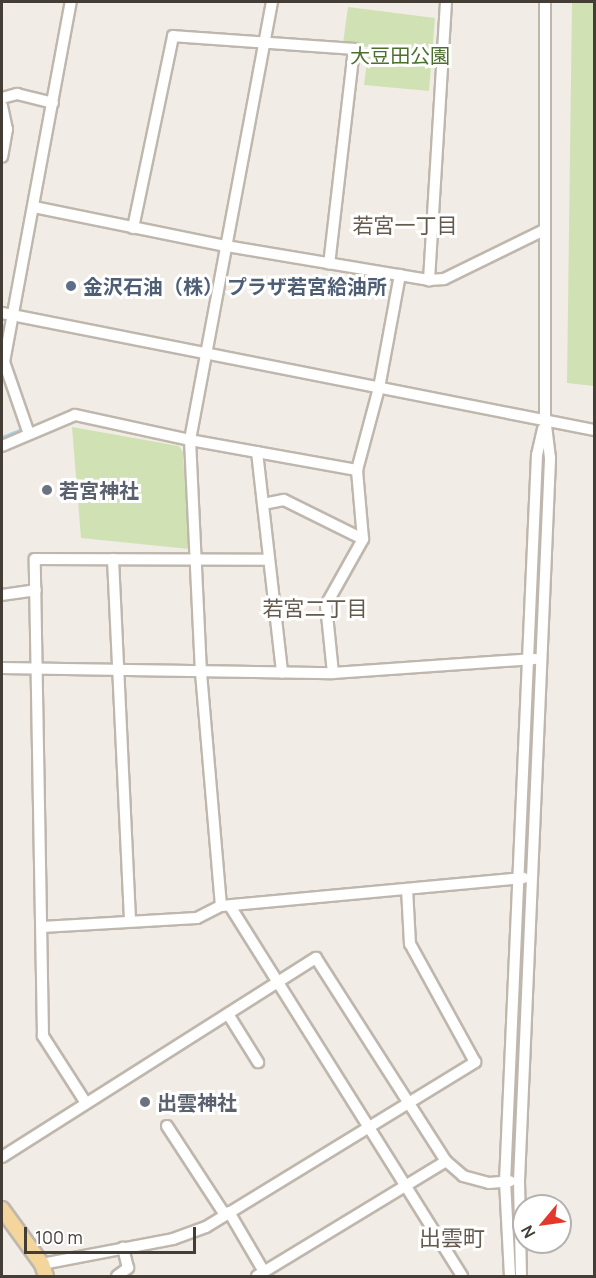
<!DOCTYPE html>
<meta charset="utf-8">
<style>
body{margin:0}
#map{position:relative;width:596px;height:1278px;overflow:hidden;background:#f1ede6;font-family:Manrope,"Noto Sans JP",sans-serif}
div>[style]{position:absolute}
[style*='--x']{left:calc(var(--x)*1px);top:calc(var(--y)*1px);width:calc(var(--w)*1px);rotate:calc(var(--a)*1deg)}
.green>*{inset:0;background:#d0e2b3}
.stream>*{height:4px;margin:-2px;padding:0 2px;transform-origin:2px;border-radius:2px;background:#a8d3e8}
.roads{filter:drop-shadow(2px 0 #bfb7ad) drop-shadow(-2px 0 #bfb7ad) drop-shadow(0 2px #bfb7ad) drop-shadow(0 -2px #bfb7ad)}
.minor>*{height:10px;margin:-5px;padding:0 5px;transform-origin:5px;border-radius:5px;background:#fff}
.major>*{height:14px;margin:-7px;padding:0 7px;transform-origin:7px;border-radius:7px;background:#f4d59c}
.dots>*{width:16px;height:16px;translate:-50% -50%;box-sizing:border-box;border:3px solid #fff;border-radius:50%}
span{translate:-50% -50%;white-space:nowrap;text-align:center;line-height:1.15;-webkit-text-stroke:6px #fff;paint-order:stroke}
.park-label{font-size:20px;color:#4c6f30}
.service-label{font-size:20px;color:#4e5e75;font-weight:700}
.left{translate:0 -50%;text-align:left}
.worship-label{font-size:20px;color:#5b616d;font-weight:700}
.neighbourhood-label{font-size:21px;color:#655a4e}
.quarter-label{font-size:22px;color:#655a4e}
.frame{position:absolute;inset:0;border:3px solid #433d36;pointer-events:none}
.north{position:absolute;left:512px;top:1194px;width:60px;height:60px;box-sizing:border-box;background:#fff;border:2px solid #b4b1af;border-radius:50%;rotate:241deg;font-size:16px;font-weight:700;line-height:24px;text-align:center;color:#433d36}
.north::after{content:'';display:block;margin:auto;width:21px;height:27px;background:#e4392a;clip-path:polygon(50% 0,100% 100%,50% 72%,0 100%)}
.scale{position:absolute;left:24px;top:1227px;width:172px;height:27px;box-sizing:border-box;border:3px solid #433d36;border-top:0;padding-left:8px;font-size:18px;line-height:21px;white-space:nowrap;color:#433d36;-webkit-text-stroke:4px #fff;paint-order:stroke}
</style>
<div id="map">
<div class="green">
<div style="clip-path:polygon(572px 2px,594px 2px,594px 386px,567px 383px)"></div>
<div style="clip-path:polygon(348px 7px,435px 18px,429px 91px,364px 85px,369px 47px,343px 43px)"></div>
<div style="clip-path:polygon(72px 427px,179px 446px,183px 452px,189px 549px,81px 538px)"></div>
</div>
<div class="stream">
<div style="--x:2;--y:438;--w:19;--a:-21"></div>
</div>
<div class="roads">
<div class="minor">
<div style="--x:446;--y:2;--w:279;--a:93.5"></div>
<div style="--x:429;--y:280;--w:15;--a:-4"></div>
<div style="--x:444;--y:279;--w:111;--a:-26.1"></div>
<div style="--x:2;--y:98;--w:16;--a:-15"></div>
<div style="--x:17;--y:94;--w:37;--a:14"></div>
<div style="--x:2;--y:106;--w:24;--a:78"></div>
<div style="--x:7;--y:129;--w:28;--a:100"></div>
<div style="--x:34;--y:207;--w:196;--a:11.5"></div>
<div style="--x:226;--y:246;--w:206;--a:9.5"></div>
<div style="--x:133;--y:228;--w:196;--a:-78.2"></div>
<div style="--x:173;--y:36;--w:181;--a:4.1"></div>
<div style="--x:354;--y:49;--w:216;--a:96.6"></div>
<div style="--x:2;--y:313;--w:603;--a:11.18"></div>
<div style="--x:29;--y:434;--w:76;--a:-109.1"></div>
<div style="--x:4;--y:362;--w:366;--a:-79.5"></div>
<div style="--x:2;--y:446;--w:79;--a:-23"></div>
<div style="--x:75;--y:415;--w:118;--a:12.3"></div>
<div style="--x:190;--y:440;--w:446;--a:-79.4"></div>
<div style="--x:257;--y:452;--w:222;--a:83.5"></div>
<div style="--x:263;--y:504;--w:21;--a:-11"></div>
<div style="--x:284;--y:500;--w:88;--a:26.3"></div>
<div style="--x:113;--y:559;--w:362;--a:87.3"></div>
<div style="--x:2;--y:595;--w:34;--a:-8"></div>
<div style="--x:2;--y:668;--w:331;--a:0.9"></div>
<div style="--x:333;--y:673;--w:202;--a:-4"></div>
<div style="--x:333;--y:673;--w:68;--a:-95.9"></div>
<div style="--x:326;--y:605;--w:76;--a:-60.7"></div>
<div style="--x:363;--y:539;--w:69;--a:-95"></div>
<div style="--x:357;--y:470;--w:85;--a:-75"></div>
<div style="--x:379;--y:388;--w:115;--a:-79.5"></div>
<div style="--x:221;--y:906;--w:234;--a:-94.9"></div>
<div style="--x:201;--y:673;--w:233;--a:-92.7"></div>
<div style="--x:190;--y:440;--w:170;--a:10.2"></div>
<div style="--x:230;--y:906;--w:437;--a:57.9"></div>
<div style="--x:42;--y:927;--w:155;--a:-3.3"></div>
<div style="--x:197;--y:918;--w:27;--a:-27"></div>
<div style="--x:221;--y:906;--w:304;--a:-5.3"></div>
<div style="--x:228;--y:1014;--w:57;--a:58"></div>
<div style="--x:86;--y:1103;--w:80;--a:-122.7"></div>
<div style="--x:43;--y:1036;--w:477;--a:-91"></div>
<div style="--x:35;--y:559;--w:234;--a:0.2"></div>
<div style="--x:167;--y:1126;--w:106;--a:56.9"></div>
<div style="--x:2;--y:1157;--w:372;--a:-32.4"></div>
<div style="--x:316;--y:958;--w:241;--a:57.4"></div>
<div style="--x:229;--y:1212;--w:69;--a:59.7"></div>
<div style="--x:42;--y:1264;--w:133;--a:-10.8"></div>
<div style="--x:173;--y:1239;--w:35;--a:-20"></div>
<div style="--x:206;--y:1227;--w:316;--a:-31.5"></div>
<div style="--x:475;--y:1062;--w:135;--a:-118.8"></div>
<div style="--x:410;--y:944;--w:55;--a:-93.1"></div>
<div style="--x:117;--y:1276;--w:14;--a:-36"></div>
<div style="--x:128;--y:1268;--w:21;--a:-104"></div>
<div style="--x:257;--y:1276;--w:221;--a:-31.3"></div>
<div style="--x:446;--y:1161;--w:23;--a:41"></div>
<div style="--x:463;--y:1176;--w:27;--a:15"></div>
<div style="--x:489;--y:1183;--w:21;--a:-5"></div>
<div style="--x:510;--y:1276;--w:94;--a:-93"></div>
<div style="--x:505;--y:1182;--w:728;--a:-87.48"></div>
<div style="--x:537;--y:455;--w:27;--a:-77"></div>
<div style="--x:521;--y:1276;--w:95;--a:-91.2"></div>
<div style="--x:519;--y:1181;--w:724;--a:-87.54"></div>
<div style="--x:550;--y:458;--w:38;--a:-97"></div>
<div style="--x:545;--y:420;--w:418;--a:-90"></div>
</div>
<div class="major">
<div style="--x:2;--y:1209;--w:68;--a:54"></div>
<div style="--x:42;--y:1264;--w:13;--a:72"></div>
</div>
</div>
<div class="dots">
<div style="left:71px;top:286px;background:#5c6f8a"></div>
<div style="left:47px;top:490px;background:#6b7280"></div>
<div style="left:145px;top:1102px;background:#6b7280"></div>
</div>
<div class="park-label">
<span style="left:400px;top:55px">大豆田公園</span>
</div>
<div class="service-label">
<span class="left" style="left:83px;top:286px">金沢石油（株） プラザ若宮給油所</span>
</div>
<div class="worship-label">
<span class="left" style="left:59px;top:490px">若宮神社</span>
<span class="left" style="left:157px;top:1102px">出雲神社</span>
</div>
<div class="neighbourhood-label">
<span style="left:405px;top:225px">若宮一丁目</span>
<span style="left:315px;top:608px">若宮二丁目</span>
</div>
<div class="quarter-label">
<span style="left:452px;top:1239px">出雲町</span>
</div>
<div class="frame"></div>
<div class="north">N</div>
<div class="scale">100 m</div>
</div>
